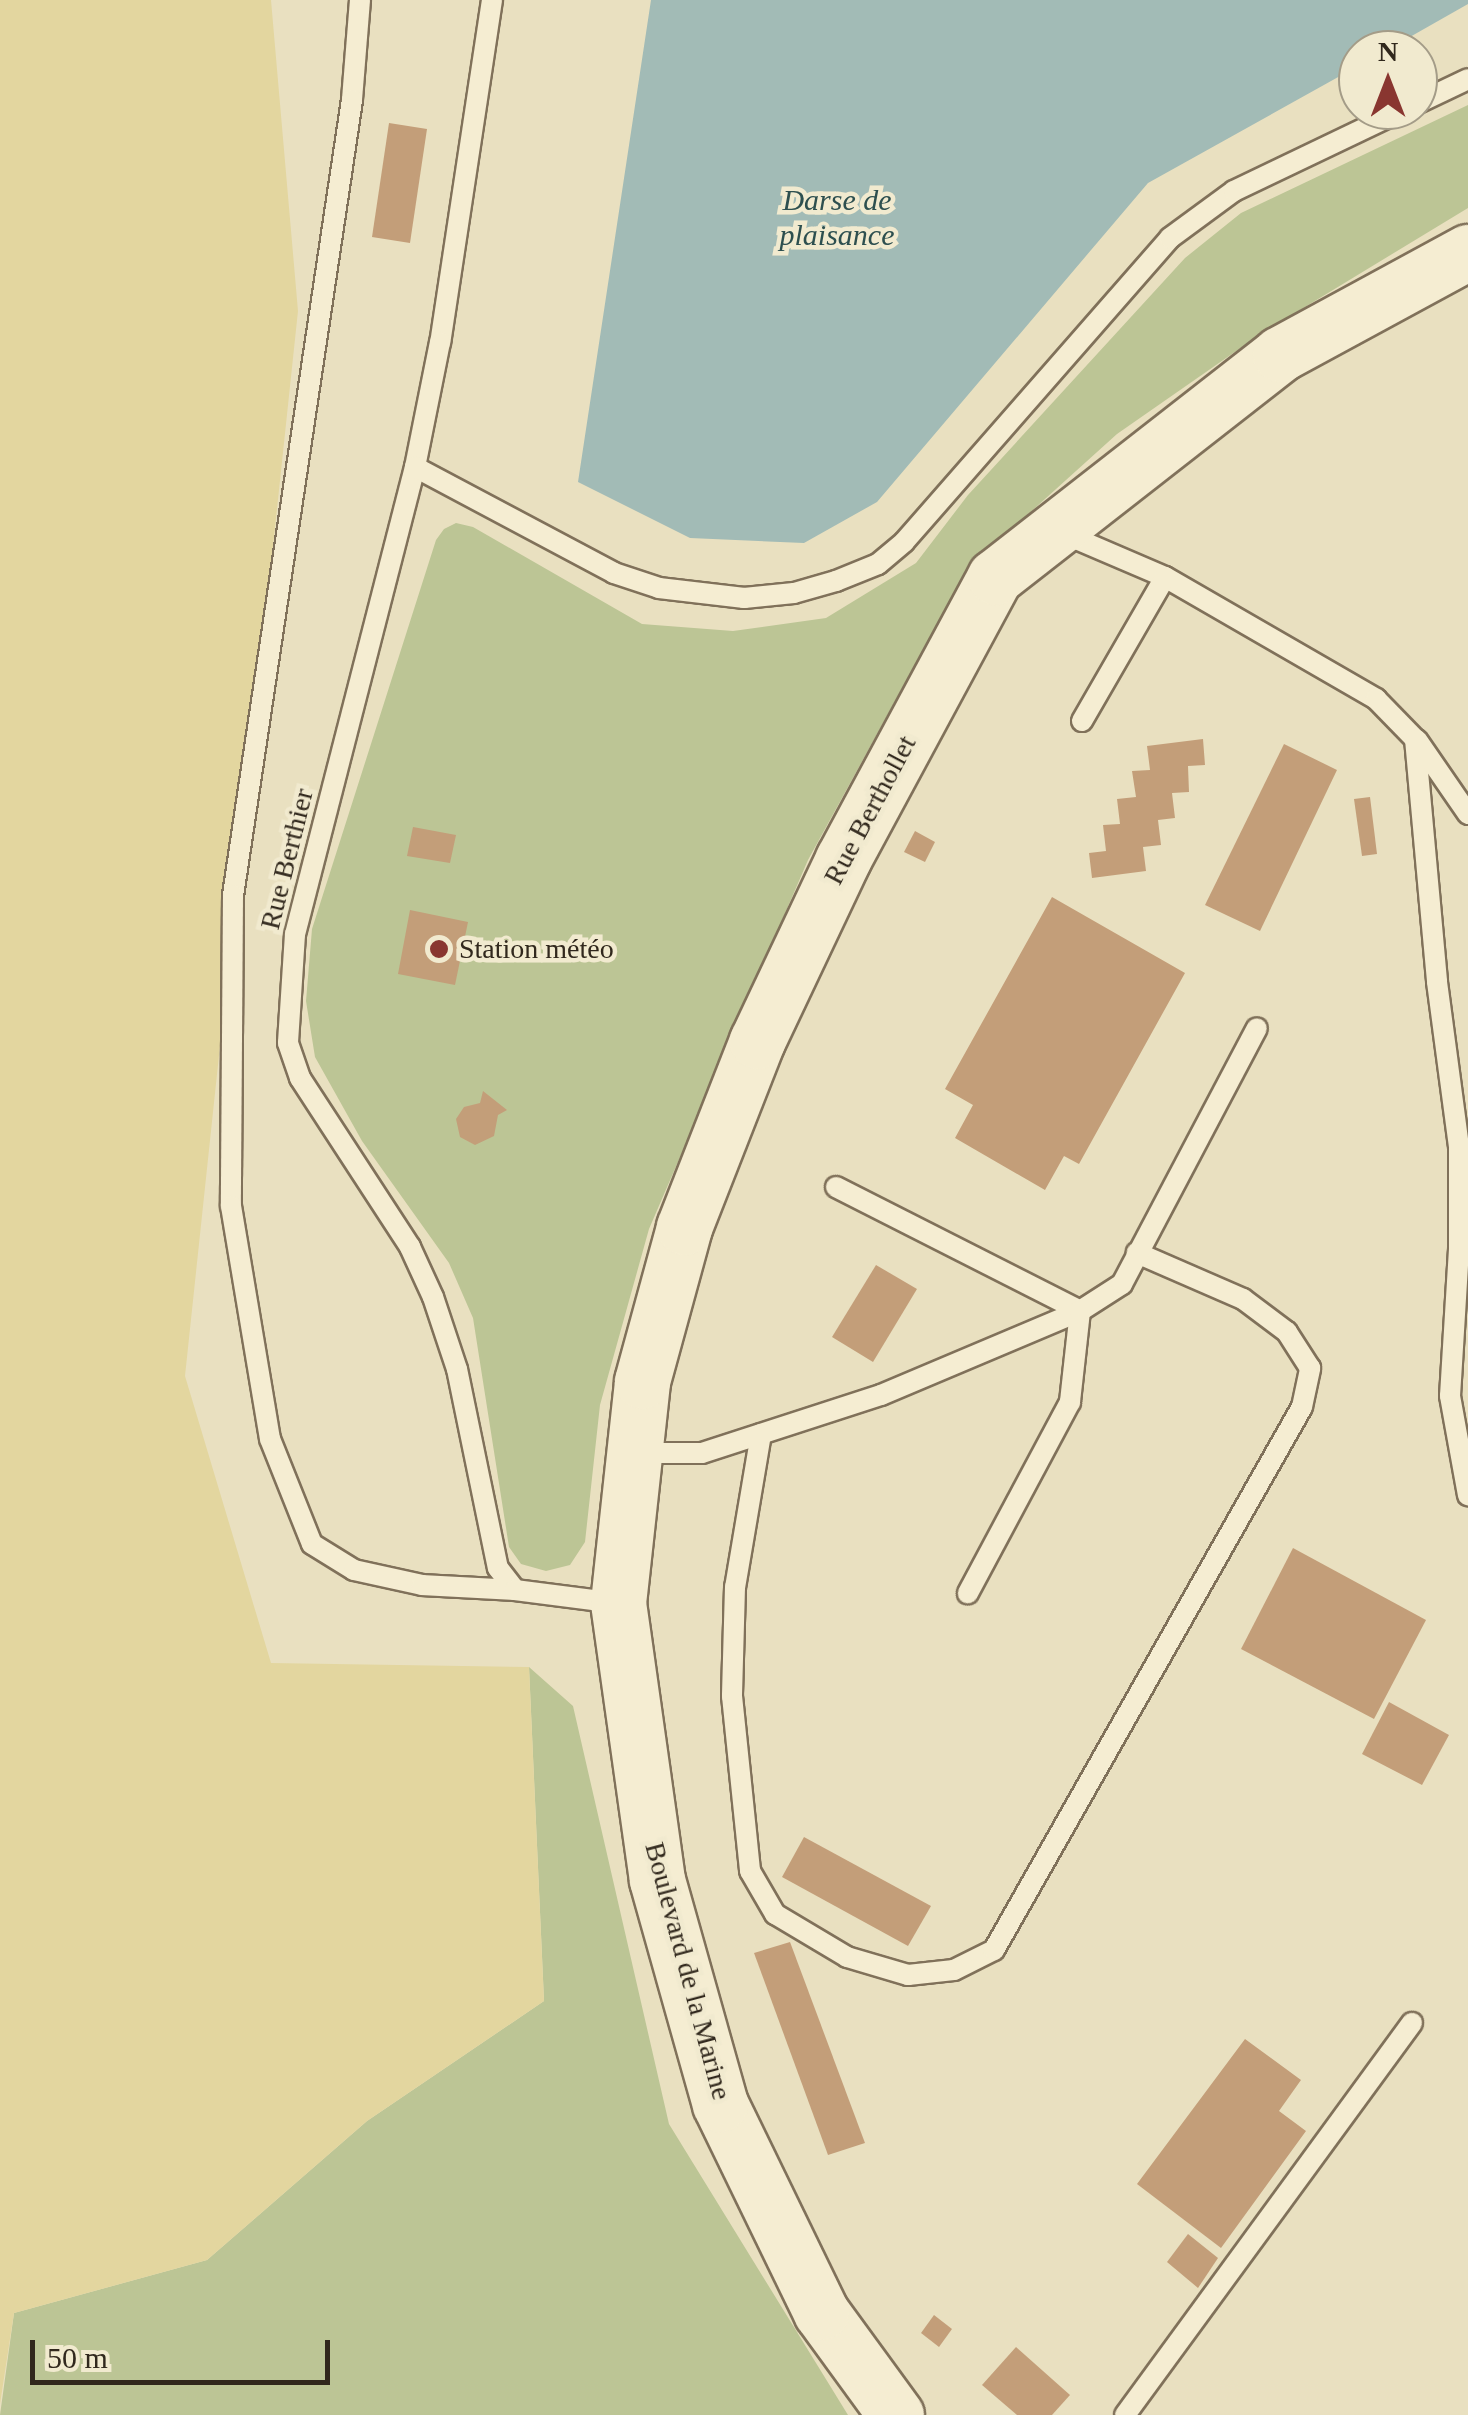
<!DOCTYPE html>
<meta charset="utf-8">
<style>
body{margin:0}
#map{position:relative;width:1468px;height:2415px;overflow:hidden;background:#e9e0c0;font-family:Georgia,serif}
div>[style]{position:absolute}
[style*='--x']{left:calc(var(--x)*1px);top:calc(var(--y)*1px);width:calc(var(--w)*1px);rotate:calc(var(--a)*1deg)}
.green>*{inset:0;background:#bcc595}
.sand>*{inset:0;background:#e3d69f}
.water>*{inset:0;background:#a2bbb6}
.building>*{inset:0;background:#c39e79}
.roads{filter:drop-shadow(2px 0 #80715a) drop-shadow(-2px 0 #80715a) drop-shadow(0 2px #80715a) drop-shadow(0 -2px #80715a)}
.service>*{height:20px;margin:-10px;padding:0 10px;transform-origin:10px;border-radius:10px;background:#f5edd2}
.secondary>*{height:55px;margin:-27.5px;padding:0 27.5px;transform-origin:27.5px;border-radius:27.5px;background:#f5edd2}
.dots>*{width:28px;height:28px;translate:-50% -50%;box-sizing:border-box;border:5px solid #f1eacf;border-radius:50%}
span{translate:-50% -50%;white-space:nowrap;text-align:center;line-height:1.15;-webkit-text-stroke:9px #f1eacf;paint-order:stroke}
.street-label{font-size:28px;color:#31281d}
.poi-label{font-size:28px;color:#31281d}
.left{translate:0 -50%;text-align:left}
.water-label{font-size:30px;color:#2d4f4f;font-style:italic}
.north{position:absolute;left:1338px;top:30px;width:100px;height:100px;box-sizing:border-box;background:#f1eacf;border:2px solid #a49c88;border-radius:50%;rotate:0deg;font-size:28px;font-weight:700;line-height:40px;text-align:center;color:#31281d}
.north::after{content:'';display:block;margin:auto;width:35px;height:45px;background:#893630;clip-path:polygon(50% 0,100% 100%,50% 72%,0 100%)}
.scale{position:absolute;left:30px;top:2340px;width:300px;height:45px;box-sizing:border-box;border:5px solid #31281d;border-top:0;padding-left:12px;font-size:30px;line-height:35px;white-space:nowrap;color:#31281d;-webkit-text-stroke:8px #f1eacf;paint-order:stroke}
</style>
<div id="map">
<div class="green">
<div style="clip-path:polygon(1468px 105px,1468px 208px,1262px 333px,1117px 434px,994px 545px,946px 608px,808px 860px,649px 1229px,600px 1405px,585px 1542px,570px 1565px,546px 1571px,521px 1564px,509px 1547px,473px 1318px,449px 1263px,362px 1141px,315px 1057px,306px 1001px,312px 929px,436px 540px,444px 529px,456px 523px,473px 527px,642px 624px,733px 631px,826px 618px,916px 563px,968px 495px,1185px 258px,1241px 213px)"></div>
<div style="clip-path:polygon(529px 1667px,573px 1706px,669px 2124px,848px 2415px,0 2415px,14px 2313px,207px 2260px,367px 2121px,544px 2001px)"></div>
</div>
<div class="sand">
<div style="clip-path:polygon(0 0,271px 0,298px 311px,185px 1376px,271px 1663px,529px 1667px,544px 2001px,367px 2121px,207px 2260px,14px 2313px,0 2404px)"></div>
</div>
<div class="water">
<div style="clip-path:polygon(651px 0,1468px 0,1468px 4px,1387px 50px,1358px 50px,1358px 66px,1148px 183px,877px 502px,804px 543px,690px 538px,578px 482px)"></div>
</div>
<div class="building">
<div style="clip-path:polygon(389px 123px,427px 129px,410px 243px,372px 237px)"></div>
<div style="clip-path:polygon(1203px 739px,1205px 765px,1188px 766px,1189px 792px,1172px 793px,1175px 818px,1158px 820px,1161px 845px,1143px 847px,1146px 871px,1092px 878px,1089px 853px,1106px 851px,1103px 825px,1120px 824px,1117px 799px,1136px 797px,1132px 771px,1150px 770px,1147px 746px)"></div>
<div style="clip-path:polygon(1284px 744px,1337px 770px,1260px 931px,1205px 905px)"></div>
<div style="clip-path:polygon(1370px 797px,1377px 854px,1362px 856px,1354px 799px)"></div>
<div style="clip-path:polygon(413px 827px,456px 835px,450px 863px,407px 856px)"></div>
<div style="clip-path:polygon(915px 831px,935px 842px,925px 862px,904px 852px)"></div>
<div style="clip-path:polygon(1052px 897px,1185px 973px,1079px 1164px,1064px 1156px,1045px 1190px,955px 1138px,973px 1105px,945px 1089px)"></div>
<div style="clip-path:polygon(410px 910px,468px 922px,455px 985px,398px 974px)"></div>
<div style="clip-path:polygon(483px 1091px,507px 1110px,498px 1115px,494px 1136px,475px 1145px,460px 1137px,456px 1119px,464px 1107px,480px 1103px)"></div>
<div style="clip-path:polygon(876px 1265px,917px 1289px,873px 1362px,832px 1337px)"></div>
<div style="clip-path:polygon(1293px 1548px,1426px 1620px,1374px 1719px,1241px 1649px)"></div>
<div style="clip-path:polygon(1389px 1702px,1449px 1735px,1422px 1785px,1362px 1754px)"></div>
<div style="clip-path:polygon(804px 1837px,931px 1906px,908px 1946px,782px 1877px)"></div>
<div style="clip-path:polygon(790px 1942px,865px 2143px,828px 2155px,754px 1953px)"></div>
<div style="clip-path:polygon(1245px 2039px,1301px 2080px,1279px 2111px,1306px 2131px,1221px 2248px,1137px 2184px)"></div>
<div style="clip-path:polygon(1188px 2234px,1218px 2258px,1198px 2288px,1167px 2262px)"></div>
<div style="clip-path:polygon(934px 2315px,952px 2329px,939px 2347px,921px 2333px)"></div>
<div style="clip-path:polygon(1016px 2347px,1070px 2395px,1052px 2415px,1017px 2415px,982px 2385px)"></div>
</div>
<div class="roads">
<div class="service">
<div style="--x:360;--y:0;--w:100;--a:94.6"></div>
<div style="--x:352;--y:100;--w:804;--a:98.51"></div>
<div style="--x:233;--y:895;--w:311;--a:90.4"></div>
<div style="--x:231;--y:1206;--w:236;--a:80.5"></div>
<div style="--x:270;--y:1439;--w:113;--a:68.2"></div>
<div style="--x:312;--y:1544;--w:49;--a:31.8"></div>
<div style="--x:354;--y:1570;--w:70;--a:12.4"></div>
<div style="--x:422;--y:1585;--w:93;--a:3.1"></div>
<div style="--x:492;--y:0;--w:346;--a:98.6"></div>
<div style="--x:440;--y:342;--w:127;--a:101.3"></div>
<div style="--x:415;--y:467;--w:482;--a:104.4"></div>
<div style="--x:295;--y:934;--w:109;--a:93.7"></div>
<div style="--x:288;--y:1043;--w:37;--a:71"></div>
<div style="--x:300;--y:1078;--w:202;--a:56.9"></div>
<div style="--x:410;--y:1247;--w:55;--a:65.3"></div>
<div style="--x:433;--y:1297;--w:76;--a:71.6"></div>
<div style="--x:457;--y:1369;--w:203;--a:78.4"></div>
<div style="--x:498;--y:1568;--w:28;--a:52"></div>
<div style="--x:515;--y:1590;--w:102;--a:7.3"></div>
<div style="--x:1418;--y:103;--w:55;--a:-25.6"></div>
<div style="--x:415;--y:467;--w:225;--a:28"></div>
<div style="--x:614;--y:573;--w:47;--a:18.4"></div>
<div style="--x:659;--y:588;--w:86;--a:6.7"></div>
<div style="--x:744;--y:598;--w:50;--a:-5.7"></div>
<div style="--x:794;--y:593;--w:44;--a:-15.9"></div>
<div style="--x:836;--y:581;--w:45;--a:-22"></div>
<div style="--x:878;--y:564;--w:34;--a:-40"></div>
<div style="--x:904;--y:542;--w:404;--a:-48.8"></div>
<div style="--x:1170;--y:238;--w:79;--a:-36.3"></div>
<div style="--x:1234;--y:191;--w:187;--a:-25.6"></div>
<div style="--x:1060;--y:532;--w:114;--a:23.2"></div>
<div style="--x:1165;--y:577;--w:244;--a:30"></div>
<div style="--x:1376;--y:699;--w:56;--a:45.7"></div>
<div style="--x:1415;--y:739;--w:244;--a:84.8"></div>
<div style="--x:1437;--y:982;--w:165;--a:82.4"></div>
<div style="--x:1459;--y:1146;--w:103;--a:90"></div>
<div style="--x:1459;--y:1249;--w:147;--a:93.5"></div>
<div style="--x:1450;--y:1396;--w:101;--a:79.7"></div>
<div style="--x:1082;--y:721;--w:166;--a:-60"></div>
<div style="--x:1417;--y:740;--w:90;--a:55.4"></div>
<div style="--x:836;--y:1187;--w:274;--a:26.9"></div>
<div style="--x:1080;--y:1311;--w:92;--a:96.3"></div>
<div style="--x:1070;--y:1402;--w:217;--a:118.1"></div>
<div style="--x:761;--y:1434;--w:155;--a:99.6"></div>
<div style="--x:735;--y:1587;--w:109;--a:91.6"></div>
<div style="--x:732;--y:1696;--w:176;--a:84.1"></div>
<div style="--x:750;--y:1871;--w:50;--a:59.8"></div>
<div style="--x:775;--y:1914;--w:84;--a:30.8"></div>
<div style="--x:847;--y:1957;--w:64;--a:16.4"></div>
<div style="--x:908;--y:1975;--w:46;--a:-6.2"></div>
<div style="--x:954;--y:1970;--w:45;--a:-26.6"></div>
<div style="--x:994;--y:1950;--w:624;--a:-60.44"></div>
<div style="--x:1302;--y:1407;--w:40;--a:-78"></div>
<div style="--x:1310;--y:1368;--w:43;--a:-122.6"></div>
<div style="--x:1287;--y:1332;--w:55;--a:-143.1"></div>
<div style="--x:1243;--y:1299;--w:116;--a:-156.5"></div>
<div style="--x:634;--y:1453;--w:68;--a:0"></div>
<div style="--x:702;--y:1453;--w:188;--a:-18"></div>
<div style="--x:881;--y:1395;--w:216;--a:-22.9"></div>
<div style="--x:1080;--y:1311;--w:50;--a:-32.7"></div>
<div style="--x:1122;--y:1284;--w:289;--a:-62.2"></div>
<div style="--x:1125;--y:2415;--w:486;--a:-53.8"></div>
</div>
<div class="secondary">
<div style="--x:896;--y:2415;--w:127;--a:-126.1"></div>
<div style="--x:821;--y:2312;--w:231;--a:-115.9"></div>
<div style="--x:720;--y:2104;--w:233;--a:-105.7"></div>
<div style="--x:657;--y:1880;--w:280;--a:-98"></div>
<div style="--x:618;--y:1603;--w:223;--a:-83.8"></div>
<div style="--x:642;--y:1381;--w:160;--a:-74.7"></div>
<div style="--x:684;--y:1227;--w:200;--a:-68.6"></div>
<div style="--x:757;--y:1041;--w:201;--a:-64.7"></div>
<div style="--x:843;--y:859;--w:320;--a:-61.7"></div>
<div style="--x:995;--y:577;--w:362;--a:-38"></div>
<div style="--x:1280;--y:354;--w:214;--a:-28.5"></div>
</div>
</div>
<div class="dots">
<div style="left:439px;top:949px;background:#893630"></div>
</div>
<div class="street-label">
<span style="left:870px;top:810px;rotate:-62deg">Rue Berthollet</span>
<span style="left:287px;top:859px;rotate:-76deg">Rue Berthier</span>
<span style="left:688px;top:1971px;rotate:75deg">Boulevard de la Marine</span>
</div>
<div class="poi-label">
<span class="left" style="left:459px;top:949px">Station météo</span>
</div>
<div class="water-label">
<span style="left:837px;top:217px">Darse de<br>plaisance</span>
</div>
<div class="north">N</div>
<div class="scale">50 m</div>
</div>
